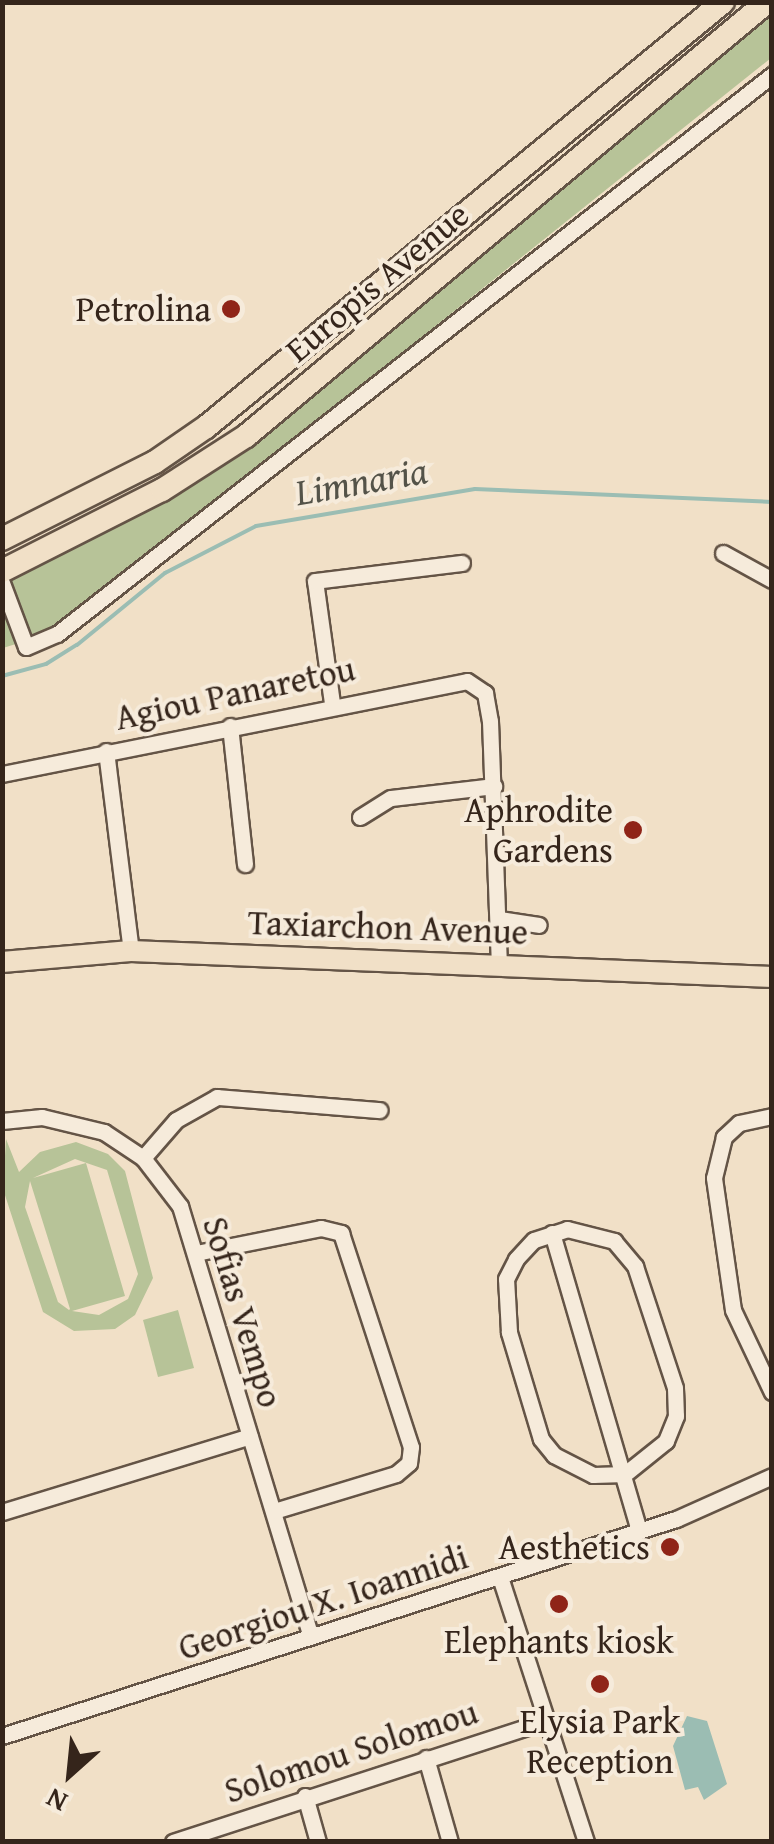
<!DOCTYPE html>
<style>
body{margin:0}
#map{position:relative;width:774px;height:1844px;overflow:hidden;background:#f1e0c7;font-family:"Gentium Book Plus",serif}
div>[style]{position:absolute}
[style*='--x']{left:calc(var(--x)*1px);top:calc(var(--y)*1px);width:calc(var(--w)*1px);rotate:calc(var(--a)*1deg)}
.green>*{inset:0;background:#b7c398}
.water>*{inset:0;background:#9bbdb3}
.stream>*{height:4px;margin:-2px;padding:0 2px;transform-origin:2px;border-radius:2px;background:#9bbdb3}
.roads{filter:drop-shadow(2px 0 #645446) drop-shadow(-2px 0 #645446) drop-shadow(0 2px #645446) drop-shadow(0 -2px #645446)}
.minor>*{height:15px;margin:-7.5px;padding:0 7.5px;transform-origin:7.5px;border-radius:7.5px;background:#f6ebdb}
.major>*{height:20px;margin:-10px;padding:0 10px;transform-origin:10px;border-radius:10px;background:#f1e0c7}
.highway>*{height:22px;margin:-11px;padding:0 11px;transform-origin:11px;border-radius:11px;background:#f1e0c7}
.dots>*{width:28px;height:28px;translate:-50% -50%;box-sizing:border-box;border:5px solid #f6ebdb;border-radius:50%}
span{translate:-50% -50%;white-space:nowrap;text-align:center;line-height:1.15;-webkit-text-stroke:8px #f6ebdb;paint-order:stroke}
.street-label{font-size:35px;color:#35251b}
.poi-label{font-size:35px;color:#35251b}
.right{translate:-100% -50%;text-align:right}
.water-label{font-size:38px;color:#545349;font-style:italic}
.frame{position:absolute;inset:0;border:5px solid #35251b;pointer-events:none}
.north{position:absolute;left:20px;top:1724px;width:100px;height:100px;-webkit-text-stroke:8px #f6ebdb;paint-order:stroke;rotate:207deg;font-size:28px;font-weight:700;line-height:40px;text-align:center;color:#35251b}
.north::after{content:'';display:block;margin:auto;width:35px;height:45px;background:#35251b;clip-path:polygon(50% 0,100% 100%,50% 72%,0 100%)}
</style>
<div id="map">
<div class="green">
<div style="clip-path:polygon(771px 14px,771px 58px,51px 633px,3px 648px,2px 576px,206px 469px)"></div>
<div style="clip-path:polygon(evenodd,6px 1139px,19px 1172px,40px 1152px,76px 1142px,108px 1154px,125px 1171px,153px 1278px,135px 1315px,115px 1329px,74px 1331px,43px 1312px,3px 1189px,6px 1139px,75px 1159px,107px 1170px,138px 1274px,128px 1299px,99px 1315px,72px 1311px,125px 1296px,86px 1163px,33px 1178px,75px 1159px,6px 1139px,30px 1181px,70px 1309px,69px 1310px,58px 1302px,25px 1207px,30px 1181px)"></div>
<div style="clip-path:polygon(178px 1310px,194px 1368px,158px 1377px,143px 1320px)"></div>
</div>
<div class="water">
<div style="clip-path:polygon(687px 1716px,707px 1721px,727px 1784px,704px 1800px,698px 1787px,685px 1790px,673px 1746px)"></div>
</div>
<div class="stream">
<div style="--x:2;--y:676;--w:46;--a:-15.3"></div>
<div style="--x:46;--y:664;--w:36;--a:-32"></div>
<div style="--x:77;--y:645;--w:114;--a:-39.3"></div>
<div style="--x:165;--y:573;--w:102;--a:-27.3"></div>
<div style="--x:256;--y:526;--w:222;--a:-9.6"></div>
<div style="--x:475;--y:489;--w:297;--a:2.5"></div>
</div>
<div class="roads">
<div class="minor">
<div style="--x:723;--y:553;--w:56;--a:28.9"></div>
<div style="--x:2;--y:583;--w:68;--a:69.4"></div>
<div style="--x:26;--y:647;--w:34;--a:-23"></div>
<div style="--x:57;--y:634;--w:908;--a:-38.02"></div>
<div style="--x:332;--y:703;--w:123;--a:-97.9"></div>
<div style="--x:315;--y:581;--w:148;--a:-7"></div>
<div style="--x:230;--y:726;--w:139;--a:83.8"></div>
<div style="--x:106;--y:751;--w:202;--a:82.9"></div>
<div style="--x:2;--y:774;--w:474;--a:-11.3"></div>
<div style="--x:467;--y:681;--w:22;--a:34"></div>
<div style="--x:485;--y:693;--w:28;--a:80"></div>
<div style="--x:490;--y:721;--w:242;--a:87.9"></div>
<div style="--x:360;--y:817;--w:36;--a:-32"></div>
<div style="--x:391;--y:798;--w:104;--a:-6.6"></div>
<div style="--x:499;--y:919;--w:40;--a:8.5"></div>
<div style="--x:772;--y:1116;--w:34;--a:168"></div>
<div style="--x:739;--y:1123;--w:21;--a:137"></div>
<div style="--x:724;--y:1137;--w:42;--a:103.7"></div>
<div style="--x:714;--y:1178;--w:133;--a:81.8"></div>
<div style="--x:733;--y:1310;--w:91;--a:64.6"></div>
<div style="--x:2;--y:1121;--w:40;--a:-5.7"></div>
<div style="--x:42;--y:1117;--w:64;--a:13.6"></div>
<div style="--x:104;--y:1132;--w:47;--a:33.7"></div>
<div style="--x:143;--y:1158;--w:61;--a:52.4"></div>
<div style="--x:180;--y:1206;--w:450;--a:73.1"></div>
<div style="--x:143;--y:1158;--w:50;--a:-49"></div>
<div style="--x:176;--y:1120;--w:47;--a:-29.3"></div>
<div style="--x:217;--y:1097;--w:163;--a:4.6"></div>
<div style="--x:567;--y:1229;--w:49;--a:14.3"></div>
<div style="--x:614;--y:1241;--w:33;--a:50"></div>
<div style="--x:635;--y:1266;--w:128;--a:71.8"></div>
<div style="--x:675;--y:1388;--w:28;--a:88"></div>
<div style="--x:676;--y:1416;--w:27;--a:112"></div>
<div style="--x:666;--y:1441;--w:53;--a:141.2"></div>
<div style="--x:625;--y:1474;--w:32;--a:178"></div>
<div style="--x:593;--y:1475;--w:44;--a:-152.9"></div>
<div style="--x:554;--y:1455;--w:21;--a:-129"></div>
<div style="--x:541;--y:1439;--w:112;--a:-106.7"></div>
<div style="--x:509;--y:1332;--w:53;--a:-93.2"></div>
<div style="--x:506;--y:1279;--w:22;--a:-63"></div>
<div style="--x:516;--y:1259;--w:26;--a:-47"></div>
<div style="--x:534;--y:1240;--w:35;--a:-18"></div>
<div style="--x:552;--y:1233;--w:310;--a:73.7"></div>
<div style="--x:196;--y:1253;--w:127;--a:-11.3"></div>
<div style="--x:321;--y:1228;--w:21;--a:14"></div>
<div style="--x:341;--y:1233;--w:225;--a:71.9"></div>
<div style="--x:411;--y:1447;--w:16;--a:97"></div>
<div style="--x:409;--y:1463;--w:17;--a:140"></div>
<div style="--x:396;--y:1474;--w:127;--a:163.1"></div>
<div style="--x:2;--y:1512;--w:259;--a:-17"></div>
<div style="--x:500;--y:1577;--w:279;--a:72"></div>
<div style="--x:2;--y:1736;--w:708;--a:-17.85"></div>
<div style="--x:676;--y:1519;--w:105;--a:-24.1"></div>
<div style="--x:426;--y:1758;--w:87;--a:74.1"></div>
<div style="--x:305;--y:1796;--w:48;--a:74.2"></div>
<div style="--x:173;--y:1842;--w:394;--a:-18"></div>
</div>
<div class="major">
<div style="--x:2;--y:962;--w:129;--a:-4.9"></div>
<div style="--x:131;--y:951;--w:642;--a:2.32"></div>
</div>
<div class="highway">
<div style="--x:2;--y:539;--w:171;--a:-26.7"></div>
<div style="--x:155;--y:462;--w:62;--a:-34.5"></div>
<div style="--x:206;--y:427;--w:669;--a:-39.42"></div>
<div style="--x:2;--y:571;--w:179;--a:-26.9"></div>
<div style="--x:162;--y:490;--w:100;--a:-32.7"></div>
<div style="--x:246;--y:436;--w:678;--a:-39.79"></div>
</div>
</div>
<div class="dots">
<div style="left:231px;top:309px;background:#8f2418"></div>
<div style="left:633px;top:830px;background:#8f2418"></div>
<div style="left:670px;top:1547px;background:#8f2418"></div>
<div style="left:559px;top:1604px;background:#8f2418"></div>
<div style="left:600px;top:1684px;background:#8f2418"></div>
</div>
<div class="street-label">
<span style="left:377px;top:282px;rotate:-40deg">Europis Avenue</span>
<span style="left:235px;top:693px;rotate:-12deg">Agiou Panaretou</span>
<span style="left:388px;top:927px;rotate:2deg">Taxiarchon Avenue</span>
<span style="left:243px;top:1312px;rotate:73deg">Sofias Vempo</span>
<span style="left:323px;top:1602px;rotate:-18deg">Georgiou X. Ioannidi</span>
<span style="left:351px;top:1751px;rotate:-18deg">Solomou Solomou</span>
</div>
<div class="poi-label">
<span class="right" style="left:211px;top:309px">Petrolina</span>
<span class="right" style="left:613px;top:830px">Aphrodite<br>Gardens</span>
<span class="right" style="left:650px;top:1547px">Aesthetics</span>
<span style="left:559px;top:1641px">Elephants kiosk</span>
<span style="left:600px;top:1741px">Elysia Park<br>Reception</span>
</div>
<div class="water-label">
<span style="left:361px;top:481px;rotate:-10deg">Limnaria</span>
</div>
<div class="frame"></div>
<div class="north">N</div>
</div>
